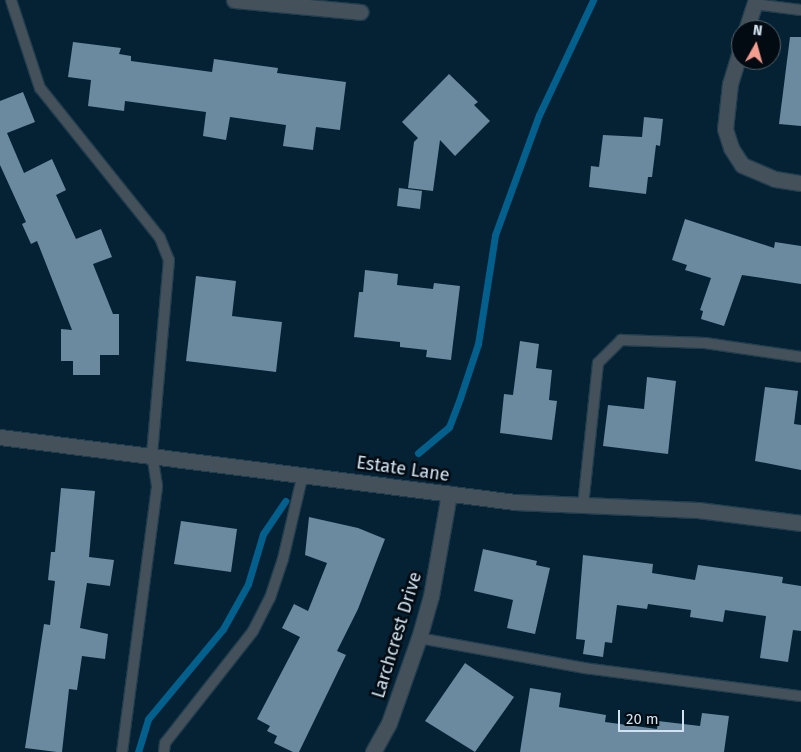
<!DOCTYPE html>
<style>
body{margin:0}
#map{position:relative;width:801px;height:752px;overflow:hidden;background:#042234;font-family:"Fira Sans",sans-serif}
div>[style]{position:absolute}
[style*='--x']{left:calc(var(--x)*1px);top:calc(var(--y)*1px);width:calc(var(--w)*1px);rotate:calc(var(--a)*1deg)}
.stream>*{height:7px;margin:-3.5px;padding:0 3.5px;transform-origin:3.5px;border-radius:3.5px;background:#035f8b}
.building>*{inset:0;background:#6b8aa0}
.roads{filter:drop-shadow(1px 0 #213d4e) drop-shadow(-1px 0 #213d4e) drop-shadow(0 1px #213d4e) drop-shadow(0 -1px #213d4e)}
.lane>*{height:10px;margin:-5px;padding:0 5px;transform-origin:5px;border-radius:5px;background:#44515a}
.street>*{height:15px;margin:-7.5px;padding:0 7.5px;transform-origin:7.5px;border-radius:7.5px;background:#44515a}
span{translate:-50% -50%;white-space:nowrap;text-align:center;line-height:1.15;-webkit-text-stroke:5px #020a12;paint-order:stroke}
.street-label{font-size:18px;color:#d2e3ef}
.north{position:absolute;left:731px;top:20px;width:50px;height:50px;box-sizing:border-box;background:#020a12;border:1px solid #55616a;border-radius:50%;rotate:7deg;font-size:14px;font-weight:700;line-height:20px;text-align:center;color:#d2e3ef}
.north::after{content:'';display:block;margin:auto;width:18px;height:22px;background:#f59d8f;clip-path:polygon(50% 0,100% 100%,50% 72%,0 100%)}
.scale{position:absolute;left:618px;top:710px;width:66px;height:22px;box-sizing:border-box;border:2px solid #d2e3ef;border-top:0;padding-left:6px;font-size:15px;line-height:18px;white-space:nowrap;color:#d2e3ef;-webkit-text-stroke:4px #020a12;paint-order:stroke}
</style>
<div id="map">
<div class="stream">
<div style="--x:418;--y:453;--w:40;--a:-40"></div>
<div style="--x:449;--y:427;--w:31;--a:-69"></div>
<div style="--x:460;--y:398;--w:57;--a:-71.6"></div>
<div style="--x:478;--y:344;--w:110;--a:-81.1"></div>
<div style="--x:495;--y:235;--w:128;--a:-69.9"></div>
<div style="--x:539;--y:115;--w:127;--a:-64.8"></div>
<div style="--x:138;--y:752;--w:34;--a:-73"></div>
<div style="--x:148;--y:719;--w:117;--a:-50.2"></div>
<div style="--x:223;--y:629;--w:51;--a:-60.9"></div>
<div style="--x:248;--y:584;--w:52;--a:-73.3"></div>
<div style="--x:263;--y:534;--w:40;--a:-56"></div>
</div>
<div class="building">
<div style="clip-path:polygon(790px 37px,801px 37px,801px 126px,779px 124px)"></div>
<div style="clip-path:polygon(73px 42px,121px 48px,119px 54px,131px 56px,131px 61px,212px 72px,214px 59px,278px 68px,277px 73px,346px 82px,340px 130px,316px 127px,313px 150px,283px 146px,286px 125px,230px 117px,226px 140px,203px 136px,206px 112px,125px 101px,124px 111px,88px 106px,91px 80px,68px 77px)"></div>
<div style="clip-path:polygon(449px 74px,478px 102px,474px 105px,490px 121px,455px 156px,440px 140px,433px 191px,408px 188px,414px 142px,418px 138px,402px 122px)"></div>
<div style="clip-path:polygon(23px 92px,35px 122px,7px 133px,24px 173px,52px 159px,66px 190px,56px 195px,76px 239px,101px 229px,112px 257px,93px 264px,113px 314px,119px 314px,119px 355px,100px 355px,100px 375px,73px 375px,73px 361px,61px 361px,61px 329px,72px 330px,37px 241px,31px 244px,22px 224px,26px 222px,0 165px,0 101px)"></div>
<div style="clip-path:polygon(644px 117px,663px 119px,660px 146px,656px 145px,652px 177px,648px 177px,646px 194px,589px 187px,591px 166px,599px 167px,603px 135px,642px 137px)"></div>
<div style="clip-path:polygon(399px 188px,422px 191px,420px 209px,397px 206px)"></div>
<div style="clip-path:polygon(685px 219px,774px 248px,775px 242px,801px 246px,801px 284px,742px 275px,724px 326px,701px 319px,703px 311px,700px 310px,711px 278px,685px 270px,687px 265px,672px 260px)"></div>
<div style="clip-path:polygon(365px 270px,398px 274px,397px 285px,433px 289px,434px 283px,460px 286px,451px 360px,426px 357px,427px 350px,400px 347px,400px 342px,354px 337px,359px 292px,363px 292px)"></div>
<div style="clip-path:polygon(196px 276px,236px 281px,232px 316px,282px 322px,276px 372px,186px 361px)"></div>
<div style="clip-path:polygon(520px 341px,539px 344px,536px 368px,552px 370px,549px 400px,557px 401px,552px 440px,500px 433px,504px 394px,513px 395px)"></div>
<div style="clip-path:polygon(647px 377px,676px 381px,668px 454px,603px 446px,608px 405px,644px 409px)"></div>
<div style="clip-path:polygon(765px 387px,798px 391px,794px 424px,801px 425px,801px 470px,755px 461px)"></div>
<div style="clip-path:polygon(61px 488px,95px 491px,89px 557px,114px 560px,110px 586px,87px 583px,80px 628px,108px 634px,105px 659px,82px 656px,77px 690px,69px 689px,62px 752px,57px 752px,25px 748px,44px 624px,50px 625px,55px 581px,48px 580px,51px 552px,55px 552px)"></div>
<div style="clip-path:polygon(309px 517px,358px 528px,385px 539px,358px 609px,337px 651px,346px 655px,299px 752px,293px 752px,274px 743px,277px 736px,267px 731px,270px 726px,257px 719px,300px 637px,282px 628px,294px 604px,308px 611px,327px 563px,305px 555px)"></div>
<div style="clip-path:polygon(181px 521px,237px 529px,231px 572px,174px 564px)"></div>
<div style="clip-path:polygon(483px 549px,537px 561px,536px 565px,550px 568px,535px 634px,507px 628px,513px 600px,474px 591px)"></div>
<div style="clip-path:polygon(583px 555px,653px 564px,652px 573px,695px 580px,698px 565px,783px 577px,782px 583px,801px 586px,801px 631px,793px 630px,788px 662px,760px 658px,766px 616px,725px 610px,723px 622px,690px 617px,691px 610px,648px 604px,647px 609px,617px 605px,612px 643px,605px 642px,603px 657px,583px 654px,585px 640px,576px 639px)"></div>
<div style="clip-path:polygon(465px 663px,514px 697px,475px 752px,425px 721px)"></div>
<div style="clip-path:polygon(530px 688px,561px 693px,559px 707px,606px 715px,605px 722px,657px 729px,658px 721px,700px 726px,702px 713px,729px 716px,724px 752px,520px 752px)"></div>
</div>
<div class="roads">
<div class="lane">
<div style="--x:11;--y:0;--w:93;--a:71.8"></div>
<div style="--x:40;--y:88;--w:192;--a:51.3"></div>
<div style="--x:160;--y:238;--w:24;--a:68"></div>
<div style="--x:169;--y:260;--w:195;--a:95"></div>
<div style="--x:152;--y:454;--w:33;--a:81"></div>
<div style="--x:157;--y:487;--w:267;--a:97.5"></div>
<div style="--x:754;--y:4;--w:47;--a:7.3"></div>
<div style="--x:583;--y:506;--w:144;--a:-84"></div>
<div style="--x:598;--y:363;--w:33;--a:-45"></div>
<div style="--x:621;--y:340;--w:84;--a:2"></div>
<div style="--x:705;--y:343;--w:97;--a:8.3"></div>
<div style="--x:419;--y:638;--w:168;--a:10.3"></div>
<div style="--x:584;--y:668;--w:219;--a:7.4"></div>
<div style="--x:164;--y:752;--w:9;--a:-84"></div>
<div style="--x:165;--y:743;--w:142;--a:-51.8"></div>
<div style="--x:253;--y:631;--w:37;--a:-63"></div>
<div style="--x:270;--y:598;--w:41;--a:-71.6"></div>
<div style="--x:283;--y:559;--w:87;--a:-76.8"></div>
</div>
<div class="street">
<div style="--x:234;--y:0;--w:127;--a:5.4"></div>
<div style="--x:746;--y:30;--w:32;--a:-72"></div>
<div style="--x:741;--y:48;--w:38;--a:107"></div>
<div style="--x:730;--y:84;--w:45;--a:96.3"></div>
<div style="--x:725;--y:129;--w:20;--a:72"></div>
<div style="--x:731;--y:148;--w:20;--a:57"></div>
<div style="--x:742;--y:165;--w:36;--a:23"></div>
<div style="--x:775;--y:179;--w:26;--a:9"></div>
<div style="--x:0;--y:437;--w:519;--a:7.19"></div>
<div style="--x:515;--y:502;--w:183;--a:2.5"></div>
<div style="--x:698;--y:510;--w:104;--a:7.2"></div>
<div style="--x:373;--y:752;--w:33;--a:-61"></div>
<div style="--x:389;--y:723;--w:90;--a:-70.6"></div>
<div style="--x:419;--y:638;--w:44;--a:-74.1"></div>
<div style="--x:431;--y:596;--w:104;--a:-80"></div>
</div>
</div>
<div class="street-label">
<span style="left:403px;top:469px;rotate:8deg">Estate Lane</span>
<span style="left:397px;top:635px;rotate:-73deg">Larchcrest Drive</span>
</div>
<div class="north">N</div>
<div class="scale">20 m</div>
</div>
